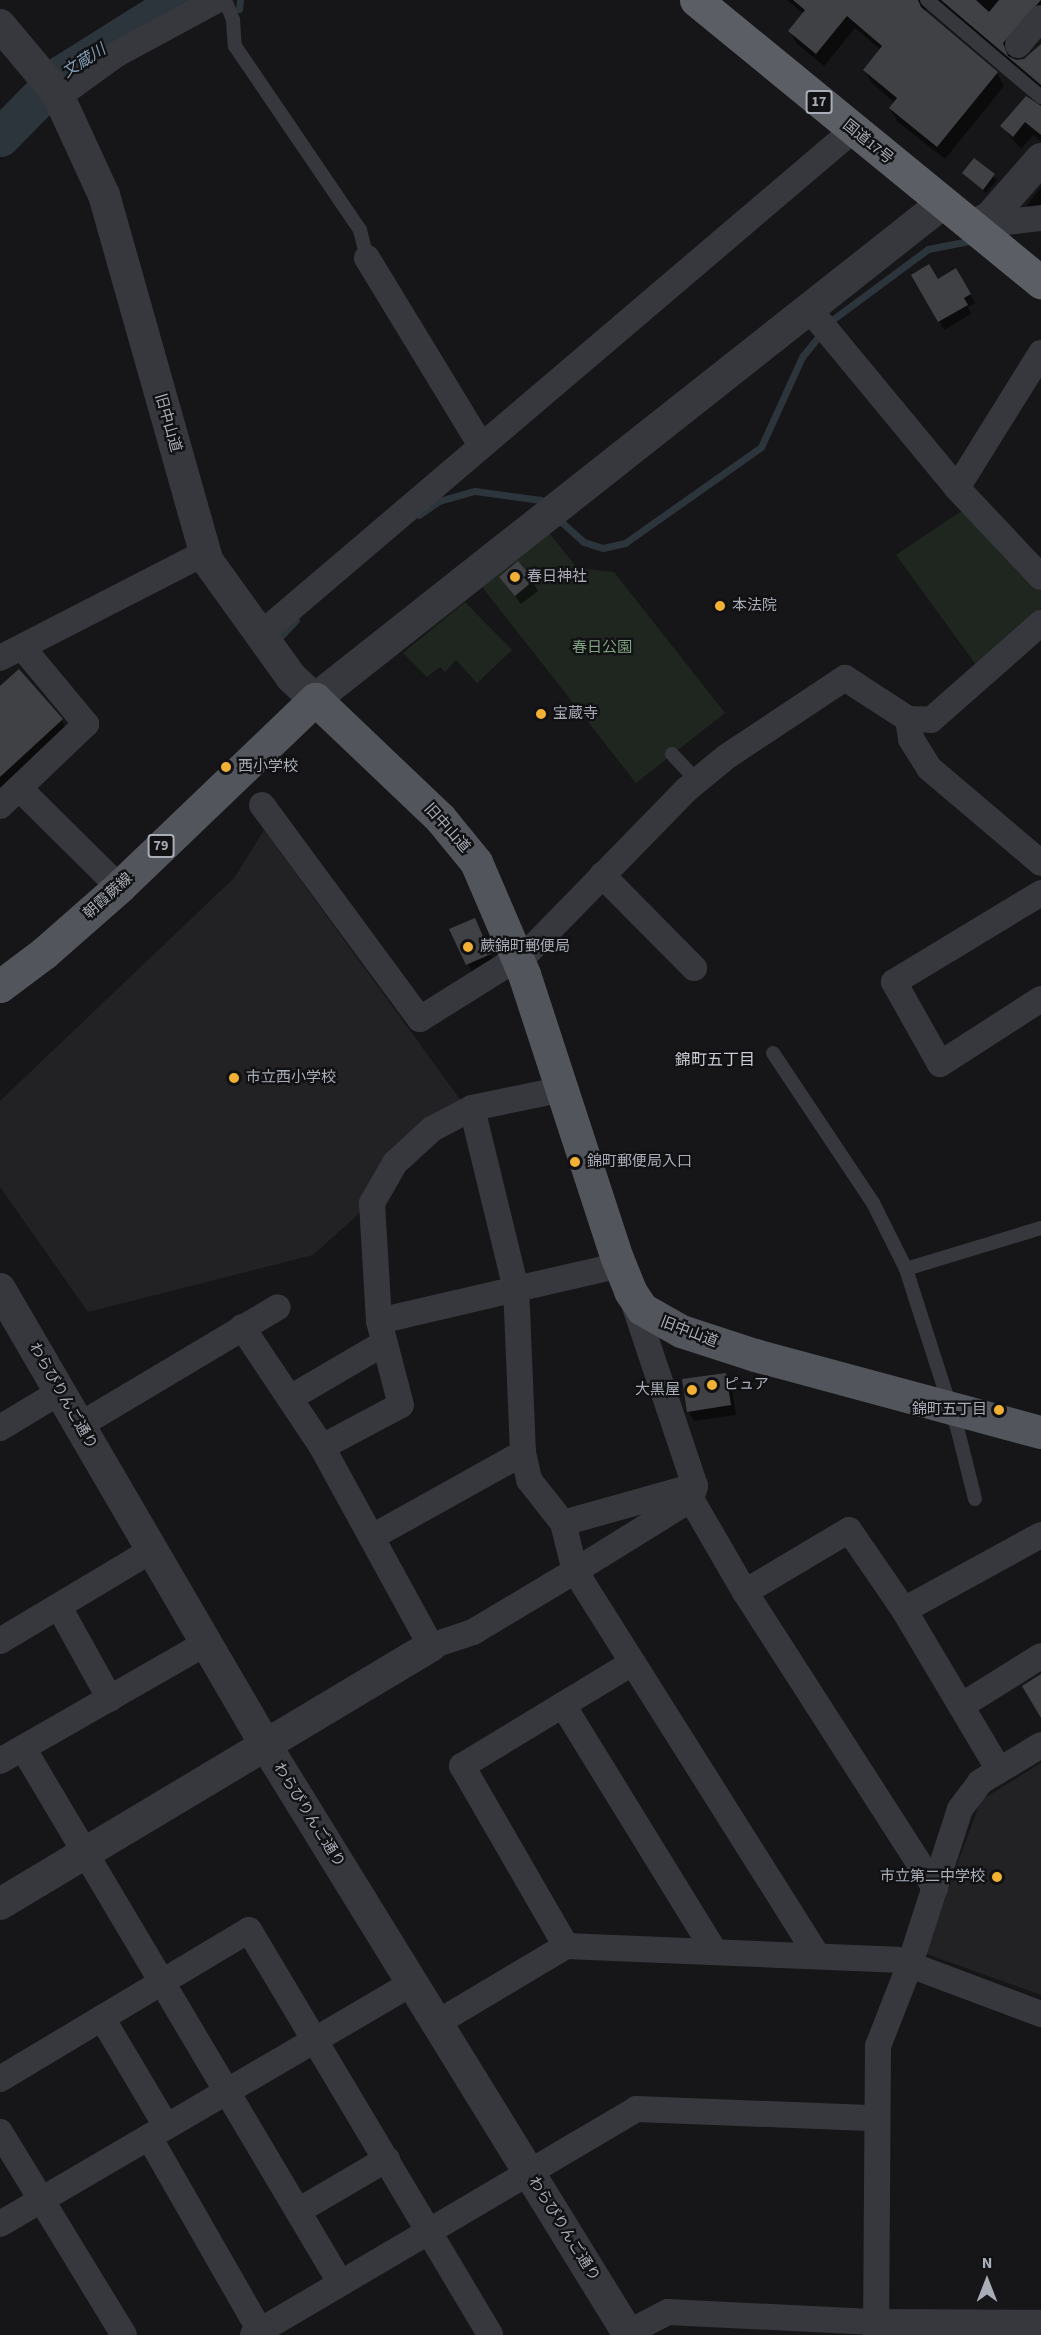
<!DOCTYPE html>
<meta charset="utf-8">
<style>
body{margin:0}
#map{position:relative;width:1041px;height:2335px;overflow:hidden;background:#161618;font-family:"Source Sans 3","Noto Sans JP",sans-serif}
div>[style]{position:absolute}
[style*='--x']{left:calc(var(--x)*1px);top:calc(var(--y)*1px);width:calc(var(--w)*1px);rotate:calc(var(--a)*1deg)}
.built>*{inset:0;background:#222225}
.green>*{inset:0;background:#1e261f}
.shadow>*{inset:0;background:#0007}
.stream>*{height:7px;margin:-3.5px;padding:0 3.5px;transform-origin:3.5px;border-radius:3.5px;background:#2c353c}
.river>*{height:39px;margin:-19.5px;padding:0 19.5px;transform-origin:19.5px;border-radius:19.5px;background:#2c353c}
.building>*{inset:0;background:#404145}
.service>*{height:14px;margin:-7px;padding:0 7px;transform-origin:7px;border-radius:7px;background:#37383d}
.minor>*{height:26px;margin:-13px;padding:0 13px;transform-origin:13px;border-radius:13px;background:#37383d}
.tertiary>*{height:32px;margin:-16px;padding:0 16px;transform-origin:16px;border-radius:16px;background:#37383d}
.primary>*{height:33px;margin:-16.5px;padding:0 16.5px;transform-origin:16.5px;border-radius:16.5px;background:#53555c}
.trunk>*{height:33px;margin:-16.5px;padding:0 16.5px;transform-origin:16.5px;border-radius:16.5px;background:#5b5e65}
.dots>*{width:16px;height:16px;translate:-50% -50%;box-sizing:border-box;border:3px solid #111113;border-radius:50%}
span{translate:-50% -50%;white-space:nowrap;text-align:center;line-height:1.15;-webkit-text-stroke:4.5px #111113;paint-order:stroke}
.shield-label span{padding:2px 4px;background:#111113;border:2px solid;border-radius:4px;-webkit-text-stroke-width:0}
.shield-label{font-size:14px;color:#a8adb8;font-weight:700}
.street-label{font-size:15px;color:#a8adb8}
.poi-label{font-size:15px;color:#a8adb8}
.left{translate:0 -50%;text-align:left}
.right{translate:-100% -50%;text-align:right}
.park-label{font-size:15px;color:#7fa381}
.water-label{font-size:16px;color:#7f9bb3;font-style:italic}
.neighbourhood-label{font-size:16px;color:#c9ccd4}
.north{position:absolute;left:957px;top:2251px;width:60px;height:60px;-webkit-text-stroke:4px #111113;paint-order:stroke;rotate:0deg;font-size:16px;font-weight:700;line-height:24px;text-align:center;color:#a8adb8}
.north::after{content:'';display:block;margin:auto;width:21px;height:27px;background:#a8adb8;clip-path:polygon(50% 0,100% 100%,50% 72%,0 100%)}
</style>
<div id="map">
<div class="built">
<div style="clip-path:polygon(264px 830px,462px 1102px,363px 1210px,313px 1255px,88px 1312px,0 1187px,0 1101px,235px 877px)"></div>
<div style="clip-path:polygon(1041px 1763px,1041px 1995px,924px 1953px,981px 1800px)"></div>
</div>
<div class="green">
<div style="clip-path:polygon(963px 510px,1041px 587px,1041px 608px,979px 669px,896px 555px)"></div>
<div style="clip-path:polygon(547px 530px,577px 568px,614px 572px,725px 713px,636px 783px,479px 583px)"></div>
<div style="clip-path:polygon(465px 602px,512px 650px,477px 683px,456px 660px,445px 672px,440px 667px,427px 677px,403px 653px)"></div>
</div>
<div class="shadow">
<div style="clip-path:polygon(787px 0,1041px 0,1041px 19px,1013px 49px,1011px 59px,1023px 61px,1041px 46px,1041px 90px,931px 4px,925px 12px,997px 73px,1004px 86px,945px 159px,898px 122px,890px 109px,895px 103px,872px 83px,864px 70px,881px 50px,855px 28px,824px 66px,797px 44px,790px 31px,804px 14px)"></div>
<div style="clip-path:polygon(1041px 107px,1041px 141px,1033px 135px,1021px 149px,1002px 127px)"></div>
<div style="clip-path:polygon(975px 160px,997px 180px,986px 193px,964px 173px)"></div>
<div style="clip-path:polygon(1041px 187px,1041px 217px,1034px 218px,1027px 205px)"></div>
<div style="clip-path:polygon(956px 270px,975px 303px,968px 307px,971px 314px,944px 330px,913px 276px,938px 281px)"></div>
<div style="clip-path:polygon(501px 577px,532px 581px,538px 591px,521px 604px)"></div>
<div style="clip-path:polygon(0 688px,61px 720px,70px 735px,0 811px)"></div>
<div style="clip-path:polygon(480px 929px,495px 964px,473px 974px,451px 930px)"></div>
<div style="clip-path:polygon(726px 1374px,731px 1384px,736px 1415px,694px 1421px,688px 1411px)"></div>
</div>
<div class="stream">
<div style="--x:239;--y:9;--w:9;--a:-84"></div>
<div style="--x:828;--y:323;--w:124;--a:-36.5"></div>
<div style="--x:928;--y:249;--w:47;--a:-11.1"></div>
<div style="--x:419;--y:515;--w:24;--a:-35"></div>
<div style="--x:439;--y:501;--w:37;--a:-16"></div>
<div style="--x:475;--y:491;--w:66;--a:7.9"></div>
<div style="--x:540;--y:500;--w:8;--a:50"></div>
<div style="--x:557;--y:518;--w:36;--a:42"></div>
<div style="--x:584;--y:542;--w:20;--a:18"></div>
<div style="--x:603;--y:548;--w:23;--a:-13"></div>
<div style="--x:625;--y:543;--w:166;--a:-35.2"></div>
<div style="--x:761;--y:447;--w:99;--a:-65.5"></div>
<div style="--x:802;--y:357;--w:32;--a:-51"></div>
<div style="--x:275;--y:642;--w:30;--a:-46"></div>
</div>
<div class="river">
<div style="--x:0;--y:137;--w:88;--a:-45.5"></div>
<div style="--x:62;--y:74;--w:139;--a:-32.1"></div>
</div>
<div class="building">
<div style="clip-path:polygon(793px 0,918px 0,921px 7px,998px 72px,937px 147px,889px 108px,897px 98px,863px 70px,882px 46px,847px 16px,816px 54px,788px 31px,805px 10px)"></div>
<div style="clip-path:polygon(941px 0,976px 0,989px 12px,999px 0,1041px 0,1003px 43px,1008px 56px,1016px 60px,1024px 59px,1041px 44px,1041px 85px)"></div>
<div style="clip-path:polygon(1026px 96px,1041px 106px,1041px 135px,1025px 122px,1013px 137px,1000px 126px)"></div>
<div style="clip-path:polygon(974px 158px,995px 174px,983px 190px,962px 173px)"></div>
<div style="clip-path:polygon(929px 264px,938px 279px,956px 268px,971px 294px,964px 298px,968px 305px,938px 322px,911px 275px)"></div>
<div style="clip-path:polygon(518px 561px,534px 580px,515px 596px,499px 577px)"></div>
<div style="clip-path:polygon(19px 669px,63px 719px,0 777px,0 686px)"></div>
<div style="clip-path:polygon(475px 918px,491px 954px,466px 965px,449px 929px)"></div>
<div style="clip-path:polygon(726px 1373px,731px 1405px,687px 1412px,682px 1379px)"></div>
<div style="clip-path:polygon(1041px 1674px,1041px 1718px,1022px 1686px)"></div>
</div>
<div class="service">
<div style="--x:225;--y:0;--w:22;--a:68"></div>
<div style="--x:233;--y:20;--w:26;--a:86"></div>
<div style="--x:235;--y:46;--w:222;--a:55.8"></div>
<div style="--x:360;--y:230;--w:29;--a:76"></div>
<div style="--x:927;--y:0;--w:150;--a:40.4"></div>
<div style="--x:672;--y:754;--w:37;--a:47"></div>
<div style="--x:773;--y:1053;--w:180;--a:56.3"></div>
<div style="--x:873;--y:1203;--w:74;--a:63.4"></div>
<div style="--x:906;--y:1269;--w:170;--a:72.2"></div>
<div style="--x:958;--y:1431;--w:70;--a:76"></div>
<div style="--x:906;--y:1269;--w:141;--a:-16.9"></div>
</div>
<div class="minor">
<div style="--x:1018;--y:45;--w:35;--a:-50"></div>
<div style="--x:59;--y:96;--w:72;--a:-35.9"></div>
<div style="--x:117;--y:54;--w:114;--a:-28.4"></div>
<div style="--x:974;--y:226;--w:67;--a:-6.8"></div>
<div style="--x:367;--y:258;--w:218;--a:58.7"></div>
<div style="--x:809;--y:309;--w:232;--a:50.4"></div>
<div style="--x:957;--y:488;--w:122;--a:46.7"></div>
<div style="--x:957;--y:488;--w:159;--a:-58.1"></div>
<div style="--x:261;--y:634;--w:777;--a:-40.41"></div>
<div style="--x:0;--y:658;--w:229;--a:-27.2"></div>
<div style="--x:908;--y:719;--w:20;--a:81"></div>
<div style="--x:911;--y:739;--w:34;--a:58"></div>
<div style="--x:929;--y:768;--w:147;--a:40.3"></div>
<div style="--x:19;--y:788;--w:141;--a:44.7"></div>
<div style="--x:262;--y:805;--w:266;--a:53.6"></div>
<div style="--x:420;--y:1019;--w:130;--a:-32.1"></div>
<div style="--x:530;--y:950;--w:223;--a:-45.7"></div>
<div style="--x:686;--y:790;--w:52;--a:-39.5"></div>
<div style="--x:726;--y:757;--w:143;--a:-33.6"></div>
<div style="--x:845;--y:678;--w:75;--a:33.1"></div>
<div style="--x:908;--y:719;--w:23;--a:2"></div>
<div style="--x:931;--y:720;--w:147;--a:-41.4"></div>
<div style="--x:0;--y:806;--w:119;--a:-43.6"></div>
<div style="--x:86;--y:724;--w:100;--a:-129.7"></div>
<div style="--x:602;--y:875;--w:131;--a:45.3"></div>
<div style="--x:1041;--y:893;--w:172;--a:148.8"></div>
<div style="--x:894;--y:982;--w:94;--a:60.7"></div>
<div style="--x:940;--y:1064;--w:120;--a:-32.8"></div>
<div style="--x:379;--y:1321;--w:141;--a:-13.1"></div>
<div style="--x:516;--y:1289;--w:186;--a:-103.7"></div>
<div style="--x:242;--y:1327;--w:144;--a:56.3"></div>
<div style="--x:322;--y:1447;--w:227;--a:61.3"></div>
<div style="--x:431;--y:1646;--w:44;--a:-18.4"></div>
<div style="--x:473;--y:1632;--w:119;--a:-30.9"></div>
<div style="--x:575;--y:1571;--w:455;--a:57.8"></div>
<div style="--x:290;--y:1398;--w:109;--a:-30.3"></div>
<div style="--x:80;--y:1425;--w:230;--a:-30.8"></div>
<div style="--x:0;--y:1428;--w:70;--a:-31"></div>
<div style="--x:322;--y:1447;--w:89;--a:-28"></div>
<div style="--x:401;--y:1405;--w:87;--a:-104.7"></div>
<div style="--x:379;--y:1321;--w:118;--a:-93.4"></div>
<div style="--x:372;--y:1203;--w:46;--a:-60.1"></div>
<div style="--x:395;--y:1163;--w:50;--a:-42.6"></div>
<div style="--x:432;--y:1129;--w:45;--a:-27.7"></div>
<div style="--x:472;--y:1108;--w:94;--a:-11.7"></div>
<div style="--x:523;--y:1453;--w:164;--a:-92.4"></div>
<div style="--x:516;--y:1289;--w:108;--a:-12.9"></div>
<div style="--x:691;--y:1499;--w:108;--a:59.9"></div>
<div style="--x:745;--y:1592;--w:352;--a:57.3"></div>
<div style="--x:563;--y:1523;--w:49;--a:76"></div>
<div style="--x:575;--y:1571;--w:137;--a:-31.8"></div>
<div style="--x:691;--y:1499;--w:14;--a:-73"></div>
<div style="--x:695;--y:1486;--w:201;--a:-108.5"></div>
<div style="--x:372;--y:1537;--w:173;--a:-29.1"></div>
<div style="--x:523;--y:1453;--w:28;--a:77"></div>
<div style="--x:529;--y:1480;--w:55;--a:51.7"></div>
<div style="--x:563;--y:1523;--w:137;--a:-15.7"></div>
<div style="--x:745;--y:1592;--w:121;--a:-30.8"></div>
<div style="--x:849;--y:1530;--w:97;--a:55.5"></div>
<div style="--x:904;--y:1610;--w:186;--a:59.3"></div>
<div style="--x:59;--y:1607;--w:105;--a:61"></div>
<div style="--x:904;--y:1610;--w:156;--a:-28.7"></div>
<div style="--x:0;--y:1641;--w:177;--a:-30.9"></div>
<div style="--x:563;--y:1705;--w:290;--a:58.4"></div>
<div style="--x:961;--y:1706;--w:94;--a:-32"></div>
<div style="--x:23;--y:1748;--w:621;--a:59.31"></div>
<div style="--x:0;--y:1761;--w:237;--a:-29.8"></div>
<div style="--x:566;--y:1946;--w:208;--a:-120"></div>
<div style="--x:462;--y:1766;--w:199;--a:-31.2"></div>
<div style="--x:102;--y:2018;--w:126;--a:59.3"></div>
<div style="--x:437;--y:2023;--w:150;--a:-30.8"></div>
<div style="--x:566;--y:1946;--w:331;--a:2.4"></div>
<div style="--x:897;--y:1960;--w:154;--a:20.6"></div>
<div style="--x:0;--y:2079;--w:290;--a:-30.9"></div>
<div style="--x:249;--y:1930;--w:471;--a:59.2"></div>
<div style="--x:0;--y:2132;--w:238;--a:58.6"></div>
<div style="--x:149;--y:2137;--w:224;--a:60.2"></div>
<div style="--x:298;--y:2211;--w:103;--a:-30.3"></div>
<div style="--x:0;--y:2224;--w:477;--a:-30.3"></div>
<div style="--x:627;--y:2333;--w:46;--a:-27.1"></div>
<div style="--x:668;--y:2312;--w:208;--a:2.8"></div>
<div style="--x:876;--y:2322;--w:165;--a:0.3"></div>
<div style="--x:253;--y:2335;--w:445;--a:-30.5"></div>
<div style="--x:636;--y:2109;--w:239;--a:2.2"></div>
<div style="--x:876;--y:2335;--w:289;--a:-89.6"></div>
<div style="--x:878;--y:2046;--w:85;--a:-68.6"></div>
<div style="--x:909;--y:1967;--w:166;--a:-72.1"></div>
<div style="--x:960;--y:1809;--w:34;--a:-53"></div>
<div style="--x:980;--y:1782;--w:71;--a:-31.2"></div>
</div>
<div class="tertiary">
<div style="--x:0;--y:25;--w:89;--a:50"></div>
<div style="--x:57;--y:93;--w:112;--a:65.3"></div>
<div style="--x:104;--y:195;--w:379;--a:74.2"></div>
<div style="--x:207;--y:560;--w:144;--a:54.3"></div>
<div style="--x:291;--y:677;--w:33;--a:43"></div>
<div style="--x:315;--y:699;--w:800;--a:-38.3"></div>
<div style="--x:974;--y:226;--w:20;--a:-30"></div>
<div style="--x:991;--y:216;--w:76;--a:-48.7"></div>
<div style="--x:0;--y:1289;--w:527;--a:59.78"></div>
<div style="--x:265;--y:1744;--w:694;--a:58.37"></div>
<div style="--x:0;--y:1904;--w:502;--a:-30.91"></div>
</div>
<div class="primary">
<div style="--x:0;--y:986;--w:55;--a:-36.9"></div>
<div style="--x:44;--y:953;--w:100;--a:-41.3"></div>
<div style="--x:119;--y:887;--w:272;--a:-43.8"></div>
<div style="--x:315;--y:699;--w:173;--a:43.6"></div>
<div style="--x:440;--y:818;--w:57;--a:50.7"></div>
<div style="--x:476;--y:862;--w:122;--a:66.8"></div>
<div style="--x:524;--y:974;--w:299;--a:71.9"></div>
<div style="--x:617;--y:1258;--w:35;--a:68"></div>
<div style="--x:630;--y:1291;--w:22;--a:56"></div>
<div style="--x:642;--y:1309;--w:45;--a:29.4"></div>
<div style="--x:681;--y:1331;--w:78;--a:18"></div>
<div style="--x:755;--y:1355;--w:296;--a:15.1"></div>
</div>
<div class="trunk">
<div style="--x:696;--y:0;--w:446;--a:39.3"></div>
</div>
<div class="dots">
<div style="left:515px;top:577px;background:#f2b134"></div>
<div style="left:720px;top:606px;background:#f2b134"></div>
<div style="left:541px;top:714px;background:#f2b134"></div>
<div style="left:226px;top:767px;background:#f2b134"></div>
<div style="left:468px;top:947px;background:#f2b134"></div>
<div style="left:234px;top:1078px;background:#f2b134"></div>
<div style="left:575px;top:1162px;background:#f2b134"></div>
<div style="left:712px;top:1385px;background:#f2b134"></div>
<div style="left:692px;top:1390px;background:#f2b134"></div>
<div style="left:999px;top:1410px;background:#f2b134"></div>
<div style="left:997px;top:1877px;background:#f2b134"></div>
</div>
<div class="shield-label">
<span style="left:819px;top:102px">17</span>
<span style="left:161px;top:846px">79</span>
</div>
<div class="street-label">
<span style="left:868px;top:142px;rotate:39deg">国道17号</span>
<span style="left:168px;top:423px;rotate:74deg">旧中山道</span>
<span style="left:447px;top:828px;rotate:48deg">旧中山道</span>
<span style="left:108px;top:896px;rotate:-42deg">朝霞蕨線</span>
<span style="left:689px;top:1332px;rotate:21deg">旧中山道</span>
<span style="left:63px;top:1396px;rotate:60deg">わらびりんご通り</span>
<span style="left:309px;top:1815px;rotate:58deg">わらびりんご通り</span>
<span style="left:564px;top:2229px;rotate:58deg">わらびりんご通り</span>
</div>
<div class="poi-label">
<span class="left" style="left:527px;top:577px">春日神社</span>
<span class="left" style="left:732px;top:606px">本法院</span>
<span class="left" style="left:553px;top:714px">宝蔵寺</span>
<span class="left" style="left:238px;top:767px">西小学校</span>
<span class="left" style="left:480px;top:947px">蕨錦町郵便局</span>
<span class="left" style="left:246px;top:1078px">市立西小学校</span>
<span class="left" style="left:587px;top:1162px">錦町郵便局入口</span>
<span class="left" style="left:724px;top:1385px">ピュア</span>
<span class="right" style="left:680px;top:1390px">大黒屋</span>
<span class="right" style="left:987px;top:1410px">錦町五丁目</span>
<span class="right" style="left:985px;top:1877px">市立第二中学校</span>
</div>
<div class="park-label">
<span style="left:602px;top:648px">春日公園</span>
</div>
<div class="water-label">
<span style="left:84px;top:61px;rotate:-33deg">文蔵川</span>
</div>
<div class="neighbourhood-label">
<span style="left:715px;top:1060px">錦町五丁目</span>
</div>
<div class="north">N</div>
</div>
